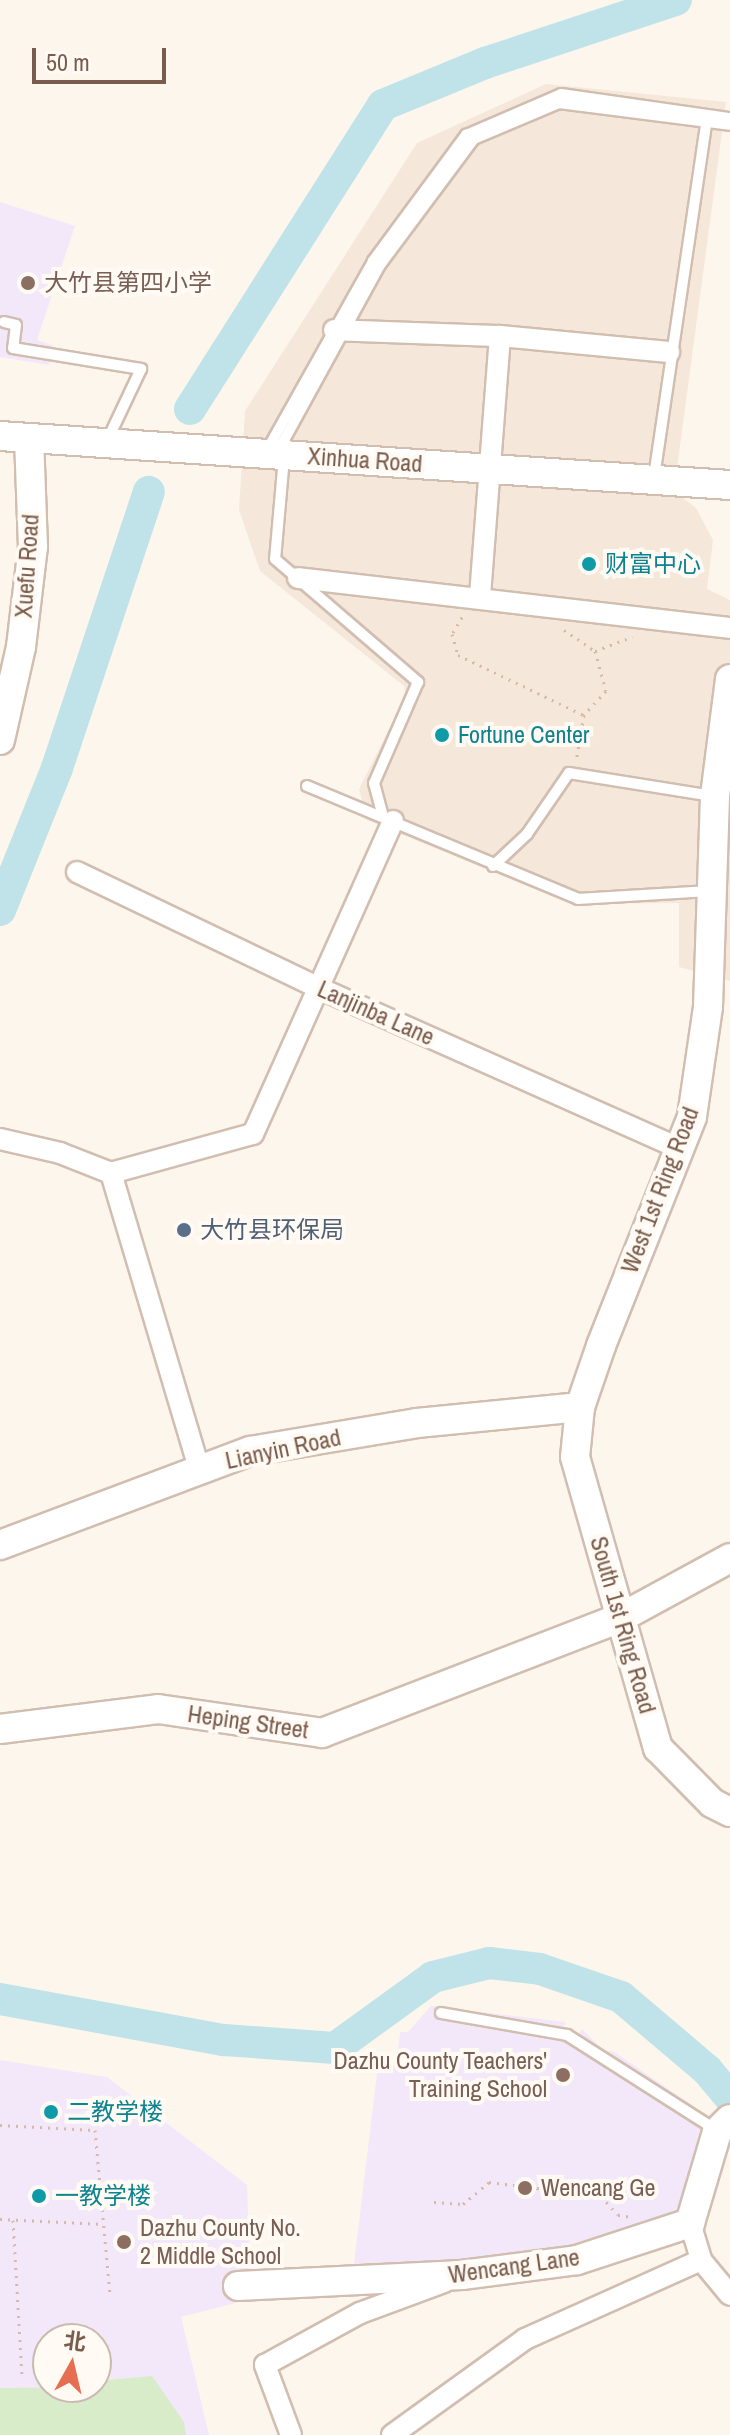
<!DOCTYPE html>
<meta charset="utf-8">
<style>
body{margin:0}
#map{position:relative;width:730px;height:2435px;overflow:hidden;background:#fdf6ec;font-family:"Archivo Narrow","Noto Sans SC",sans-serif}
div>[style]{position:absolute}
[style*='--x']{left:calc(var(--x)*1px);top:calc(var(--y)*1px);width:calc(var(--w)*1px);rotate:calc(var(--a)*1deg)}
.residential>*{inset:0;background:#f5e8da}
.education>*{inset:0;background:#f3e8fa}
.green>*{inset:0;background:#d8ecc9}
.river>*{height:32px;margin:-16px;padding:0 16px;transform-origin:16px;border-radius:16px;background:#bfe3e8}
.path>*{height:3px;margin-top:-1.5px;transform-origin:0;background:repeating-linear-gradient(90deg,#d9b8a5 0 2px,transparent 0 8px)}
.roads{filter:drop-shadow(2px 0 #d1beb0) drop-shadow(-2px 0 #d1beb0) drop-shadow(0 2px #d1beb0) drop-shadow(0 -2px #d1beb0)}
.lane>*{height:10px;margin:-5px;padding:0 5px;transform-origin:5px;border-radius:5px;background:#fff}
.street>*{height:20px;margin:-10px;padding:0 10px;transform-origin:10px;border-radius:10px;background:#fff}
.secondary>*{height:28px;margin:-14px;padding:0 14px;transform-origin:14px;border-radius:14px;background:#fff}
.dots>*{width:22px;height:22px;translate:-50% -50%;box-sizing:border-box;border:4px solid #fffaf3;border-radius:50%}
span{translate:-50% -50%;white-space:nowrap;text-align:center;line-height:1.15;-webkit-text-stroke:8px #fffaf3;paint-order:stroke}
.education-label{font-size:24px;color:#785e54}
.left{translate:0 -50%;text-align:left}
.right{translate:-100% -50%;text-align:right}
.street-label{font-size:24px;color:#7a5c4d}
.culture-label{font-size:24px;color:#0d838f}
.service-label{font-size:24px;color:#4e5e75}
.north{position:absolute;left:32px;top:2323px;width:80px;height:80px;box-sizing:border-box;background:#fffaf3;border:2px solid #cabbb1;border-radius:50%;rotate:8deg;font-size:22px;font-weight:700;line-height:32px;text-align:center;color:#7a5c4d}
.north::after{content:'';display:block;margin:auto;width:28px;height:36px;background:#e76f51;clip-path:polygon(50% 0,100% 100%,50% 72%,0 100%)}
.scale{position:absolute;left:32px;top:48px;width:134px;height:36px;box-sizing:border-box;border:4px solid #7a5c4d;border-top:0;padding-left:10px;font-size:24px;line-height:28px;white-space:nowrap;color:#7a5c4d;-webkit-text-stroke:6px #fffaf3;paint-order:stroke}
</style>
<div id="map">
<div class="residential">
<div style="clip-path:polygon(546px 84px,726px 102px,674px 491px,696px 508px,713px 540px,707px 589px,730px 600px,730px 981px,679px 967px,679px 903px,571px 904px,367px 820px,359px 789px,406px 695px,404px 686px,260px 571px,239px 510px,245px 411px,417px 143px)"></div>
</div>
<div class="education">
<div style="clip-path:polygon(0 202px,75px 226px,37px 340px,54px 346px,49px 365px,0 357px)"></div>
<div style="clip-path:polygon(431px 2006px,565px 2022px,564px 2029px,578px 2034px,582px 2029px,604px 2051px,613px 2051px,709px 2117px,679px 2216px,564px 2256px,354px 2264px,377px 2073px,397px 2060px,400px 2032px,408px 2032px)"></div>
<div style="clip-path:polygon(evenodd,0 2060px,107px 2077px,247px 2185px,251px 2299px,181px 2317px,209px 2435px,0 2435px,0 2060px,48px 2339px,96px 2339px,96px 2387px,48px 2387px,48px 2339px)"></div>
</div>
<div class="green">
<div style="clip-path:polygon(152px 2376px,184px 2422px,186px 2435px,0 2435px,0 2388px,96px 2387px,96px 2381px)"></div>
</div>
<div class="river">
<div style="--x:190;--y:409;--w:360;--a:-57.6"></div>
<div style="--x:383;--y:105;--w:110;--a:-22.4"></div>
<div style="--x:485;--y:63;--w:201;--a:-18.3"></div>
<div style="--x:0;--y:910;--w:153;--a:-68.1"></div>
<div style="--x:57;--y:768;--w:291;--a:-71.6"></div>
<div style="--x:0;--y:1999;--w:228;--a:10.4"></div>
<div style="--x:224;--y:2040;--w:111;--a:4.1"></div>
<div style="--x:335;--y:2048;--w:121;--a:-35.9"></div>
<div style="--x:433;--y:1977;--w:58;--a:-14"></div>
<div style="--x:489;--y:1963;--w:51;--a:6.7"></div>
<div style="--x:540;--y:1969;--w:86;--a:19.1"></div>
<div style="--x:621;--y:1997;--w:113;--a:40.3"></div>
<div style="--x:707;--y:2070;--w:35;--a:50"></div>
</div>
<div class="path">
<div style="--x:462;--y:617;--w:20;--a:120"></div>
<div style="--x:452;--y:634;--w:22;--a:74"></div>
<div style="--x:458;--y:655;--w:140;--a:25.5"></div>
<div style="--x:564;--y:630;--w:37;--a:34"></div>
<div style="--x:595;--y:651;--w:41;--a:74.6"></div>
<div style="--x:606;--y:691;--w:33;--a:133"></div>
<div style="--x:584;--y:715;--w:48;--a:99.7"></div>
<div style="--x:595;--y:651;--w:40;--a:-21"></div>
<div style="--x:0;--y:2125;--w:95;--a:3"></div>
<div style="--x:95;--y:2130;--w:165;--a:84.8"></div>
<div style="--x:434;--y:2202;--w:29;--a:4"></div>
<div style="--x:463;--y:2204;--w:34;--a:-40"></div>
<div style="--x:489;--y:2182;--w:113;--a:7.1"></div>
<div style="--x:601;--y:2196;--w:25;--a:48"></div>
<div style="--x:618;--y:2215;--w:15;--a:8"></div>
<div style="--x:0;--y:2219;--w:104;--a:2.8"></div>
<div style="--x:13;--y:2220;--w:158;--a:86.7"></div>
</div>
<div class="roads">
<div class="lane">
<div style="--x:4;--y:322;--w:12;--a:14"></div>
<div style="--x:16;--y:325;--w:23;--a:97"></div>
<div style="--x:13;--y:348;--w:130;--a:9.3"></div>
<div style="--x:141;--y:369;--w:80;--a:115.3"></div>
<div style="--x:266;--y:452;--w:219;--a:-60.7"></div>
<div style="--x:373;--y:261;--w:157;--a:-53.6"></div>
<div style="--x:466;--y:135;--w:103;--a:-23.3"></div>
<div style="--x:561;--y:94;--w:171;--a:8.1"></div>
<div style="--x:277;--y:453;--w:214;--a:-61.3"></div>
<div style="--x:380;--y:265;--w:157;--a:-53.3"></div>
<div style="--x:474;--y:139;--w:92;--a:-23"></div>
<div style="--x:559;--y:103;--w:172;--a:7.3"></div>
<div style="--x:284;--y:457;--w:102;--a:95"></div>
<div style="--x:275;--y:559;--w:189;--a:40.7"></div>
<div style="--x:418;--y:682;--w:110;--a:113.5"></div>
<div style="--x:374;--y:783;--w:35;--a:75"></div>
<div style="--x:654;--y:477;--w:364;--a:-81.6"></div>
<div style="--x:307;--y:786;--w:294;--a:22.6"></div>
<div style="--x:578;--y:899;--w:131;--a:-3.5"></div>
<div style="--x:493;--y:866;--w:47;--a:-43.3"></div>
<div style="--x:527;--y:834;--w:74;--a:-55.5"></div>
<div style="--x:569;--y:773;--w:145;--a:9.1"></div>
<div style="--x:441;--y:2013;--w:128;--a:9.9"></div>
<div style="--x:567;--y:2035;--w:177;--a:32.5"></div>
</div>
<div class="street">
<div style="--x:334;--y:330;--w:166;--a:2.1"></div>
<div style="--x:500;--y:336;--w:263;--a:94.4"></div>
<div style="--x:500;--y:336;--w:170;--a:5.4"></div>
<div style="--x:298;--y:578;--w:435;--a:6.6"></div>
<div style="--x:77;--y:872;--w:268;--a:25.6"></div>
<div style="--x:319;--y:988;--w:393;--a:24"></div>
<div style="--x:0;--y:1139;--w:62;--a:13.1"></div>
<div style="--x:60;--y:1153;--w:55;--a:21.4"></div>
<div style="--x:111;--y:1173;--w:147;--a:-15.4"></div>
<div style="--x:253;--y:1134;--w:343;--a:-65.9"></div>
<div style="--x:111;--y:1173;--w:309;--a:73.4"></div>
<div style="--x:690;--y:2223;--w:39;--a:73"></div>
<div style="--x:701;--y:2260;--w:45;--a:50.4"></div>
<div style="--x:291;--y:2435;--w:75;--a:-110.4"></div>
<div style="--x:265;--y:2365;--w:108;--a:-28.7"></div>
<div style="--x:360;--y:2313;--w:90;--a:-20.3"></div>
<div style="--x:392;--y:2435;--w:164;--a:-35.8"></div>
<div style="--x:525;--y:2339;--w:193;--a:-24.2"></div>
</div>
<div class="secondary">
<div style="--x:0;--y:436;--w:732;--a:3.84"></div>
<div style="--x:730;--y:679;--w:118;--a:97.3"></div>
<div style="--x:715;--y:796;--w:211;--a:91.9"></div>
<div style="--x:708;--y:1007;--w:111;--a:98.3"></div>
<div style="--x:692;--y:1117;--w:246;--a:111.7"></div>
<div style="--x:601;--y:1346;--w:65;--a:109"></div>
<div style="--x:580;--y:1407;--w:50;--a:95.7"></div>
<div style="--x:575;--y:1457;--w:303;--a:74.1"></div>
<div style="--x:658;--y:1748;--w:77;--a:45.5"></div>
<div style="--x:712;--y:1803;--w:20;--a:27"></div>
<div style="--x:0;--y:740;--w:95;--a:-77.3"></div>
<div style="--x:21;--y:647;--w:101;--a:-83.2"></div>
<div style="--x:33;--y:547;--w:109;--a:-92.1"></div>
<div style="--x:0;--y:1545;--w:267;--a:-20.6"></div>
<div style="--x:250;--y:1451;--w:169;--a:-9.5"></div>
<div style="--x:417;--y:1423;--w:164;--a:-5.6"></div>
<div style="--x:0;--y:1729;--w:159;--a:-7.2"></div>
<div style="--x:158;--y:1709;--w:166;--a:8.3"></div>
<div style="--x:322;--y:1733;--w:319;--a:-21.1"></div>
<div style="--x:620;--y:1618;--w:125;--a:-28.6"></div>
<div style="--x:238;--y:2286;--w:224;--a:-2.8"></div>
<div style="--x:462;--y:2275;--w:116;--a:-7.4"></div>
<div style="--x:577;--y:2260;--w:119;--a:-18.1"></div>
<div style="--x:690;--y:2223;--w:95;--a:-73.5"></div>
<div style="--x:717;--y:2132;--w:18;--a:-45"></div>
</div>
</div>
<div class="dots">
<div style="left:28px;top:283px;background:#8d6e63"></div>
<div style="left:589px;top:564px;background:#0f9aa8"></div>
<div style="left:442px;top:735px;background:#0f9aa8"></div>
<div style="left:184px;top:1230px;background:#5c6f8a"></div>
<div style="left:563px;top:2075px;background:#8d6e63"></div>
<div style="left:51px;top:2112px;background:#0f9aa8"></div>
<div style="left:525px;top:2188px;background:#8d6e63"></div>
<div style="left:39px;top:2196px;background:#0f9aa8"></div>
<div style="left:124px;top:2242px;background:#8d6e63"></div>
</div>
<div class="education-label">
<span class="left" style="left:44px;top:283px">大竹县第四小学</span>
<span class="right" style="left:547px;top:2075px">Dazhu County Teachers'<br>Training School</span>
<span class="left" style="left:541px;top:2188px">Wencang Ge</span>
<span class="left" style="left:140px;top:2242px">Dazhu County No.<br>2 Middle School</span>
</div>
<div class="street-label">
<span style="left:365px;top:460px;rotate:4deg">Xinhua Road</span>
<span style="left:27px;top:566px;rotate:-86deg">Xuefu Road</span>
<span style="left:376px;top:1013px;rotate:24deg">Lanjinba Lane</span>
<span style="left:660px;top:1190px;rotate:-69deg">West 1st Ring Road</span>
<span style="left:283px;top:1449px;rotate:-12deg">Lianyin Road</span>
<span style="left:623px;top:1625px;rotate:74deg">South 1st Ring Road</span>
<span style="left:248px;top:1722px;rotate:8deg">Heping Street</span>
<span style="left:514px;top:2266px;rotate:-8deg">Wencang Lane</span>
</div>
<div class="culture-label">
<span class="left" style="left:605px;top:564px">财富中心</span>
<span class="left" style="left:458px;top:735px">Fortune Center</span>
<span class="left" style="left:67px;top:2112px">二教学楼</span>
<span class="left" style="left:55px;top:2196px">一教学楼</span>
</div>
<div class="service-label">
<span class="left" style="left:200px;top:1230px">大竹县环保局</span>
</div>
<div class="north">北</div>
<div class="scale">50 m</div>
</div>
